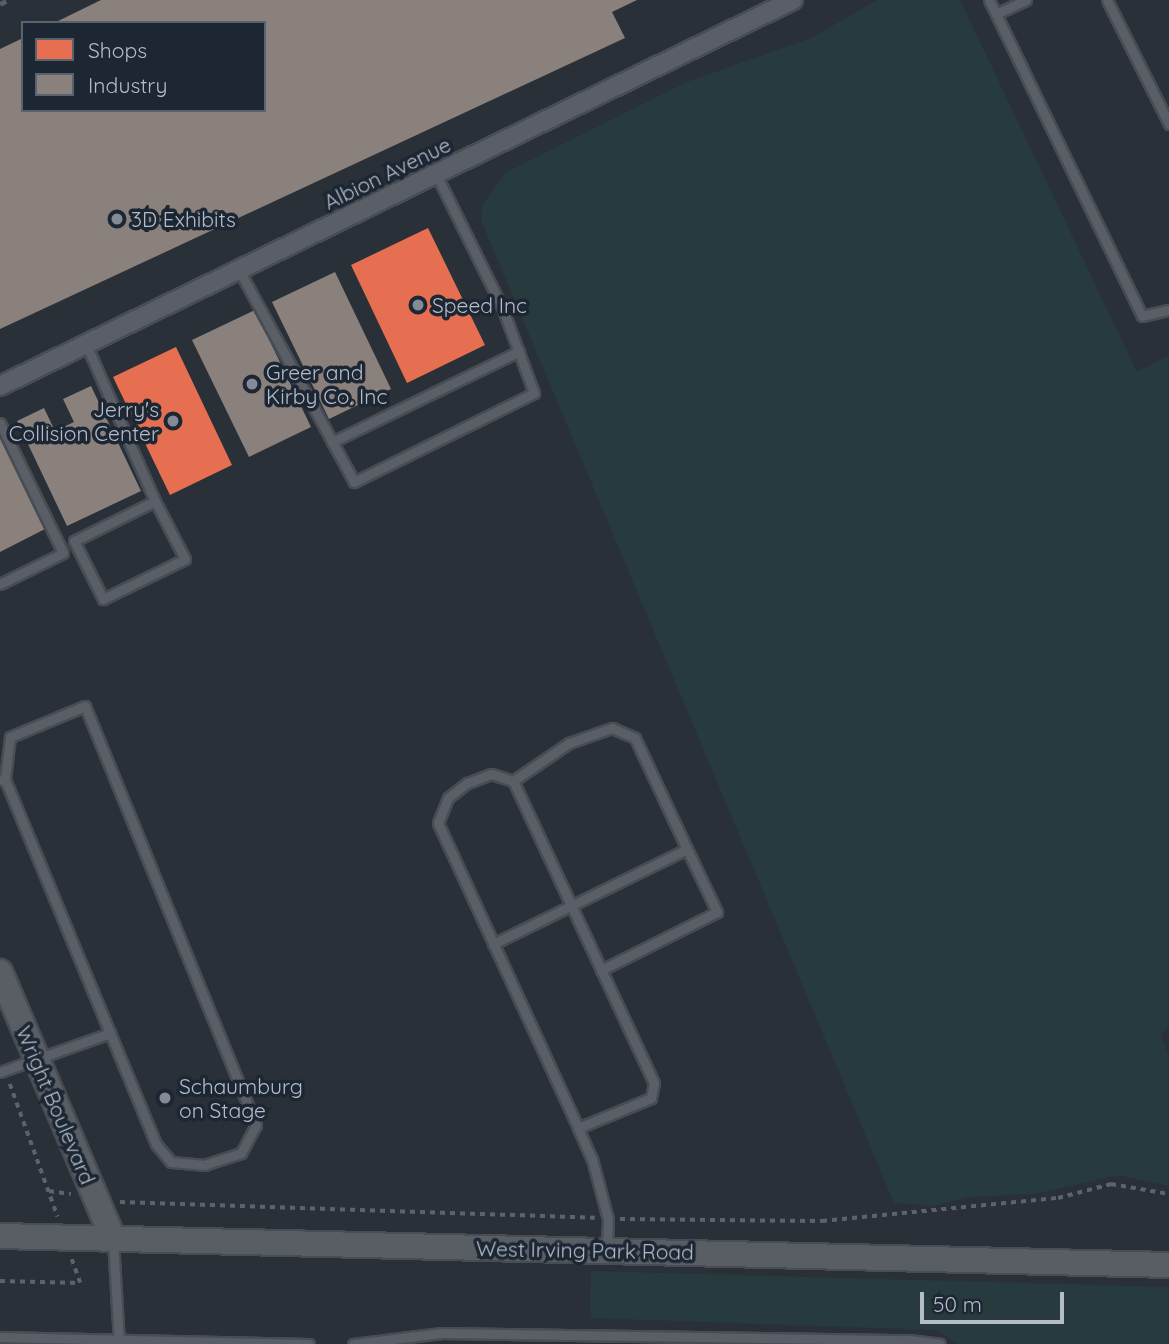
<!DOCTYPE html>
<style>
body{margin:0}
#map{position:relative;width:1169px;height:1344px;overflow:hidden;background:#2a3038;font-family:Quicksand,sans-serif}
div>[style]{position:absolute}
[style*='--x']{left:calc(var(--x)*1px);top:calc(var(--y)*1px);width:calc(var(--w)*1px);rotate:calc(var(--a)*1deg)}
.green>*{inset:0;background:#273a3e}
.shops>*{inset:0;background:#e76f51}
.industry>*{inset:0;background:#8a817c}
.path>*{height:3.5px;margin-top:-1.75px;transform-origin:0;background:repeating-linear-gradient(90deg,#5d636a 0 5px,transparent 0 10px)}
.roads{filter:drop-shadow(2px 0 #484c53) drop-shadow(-2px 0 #484c53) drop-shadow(0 2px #484c53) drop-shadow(0 -2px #484c53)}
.lane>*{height:9px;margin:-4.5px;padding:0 4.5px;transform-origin:4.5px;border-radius:4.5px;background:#5a5e66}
.street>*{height:18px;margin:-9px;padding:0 9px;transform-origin:9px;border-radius:9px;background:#5a5e66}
.secondary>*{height:24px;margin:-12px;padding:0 12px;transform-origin:12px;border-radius:12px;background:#595d64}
.rail>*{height:5px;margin-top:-2.5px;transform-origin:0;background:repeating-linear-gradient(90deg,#595d64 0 7px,transparent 0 14px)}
.dots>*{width:19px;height:19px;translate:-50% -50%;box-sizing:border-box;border:4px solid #1d2633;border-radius:50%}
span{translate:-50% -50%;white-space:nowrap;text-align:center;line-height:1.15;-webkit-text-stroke:7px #1d2633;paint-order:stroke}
.street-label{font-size:21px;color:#b4bcc9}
.poi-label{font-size:21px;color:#b4bcc9}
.left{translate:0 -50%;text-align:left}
.right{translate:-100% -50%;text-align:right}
.legend{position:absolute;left:21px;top:21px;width:245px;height:91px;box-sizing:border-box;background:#1d2633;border:2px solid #59626f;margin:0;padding:9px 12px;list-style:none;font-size:21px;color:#b4bcc9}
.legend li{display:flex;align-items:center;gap:14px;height:35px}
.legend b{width:35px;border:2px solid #59626f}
.scale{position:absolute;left:920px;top:1292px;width:144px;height:32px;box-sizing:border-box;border:4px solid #b4bcc9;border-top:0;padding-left:9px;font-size:21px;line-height:24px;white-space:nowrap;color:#b4bcc9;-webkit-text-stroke:5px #1d2633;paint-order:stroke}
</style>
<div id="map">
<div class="green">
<div style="clip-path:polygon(877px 0,960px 0,1137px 372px,1169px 355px,1169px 1026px,1161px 1035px,1169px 1057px,1169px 1186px,1119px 1175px,1034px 1194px,969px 1197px,935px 1206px,894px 1203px,481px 220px,483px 204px,505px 173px,687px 82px,811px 38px)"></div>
<div style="clip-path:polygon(591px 1271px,1169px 1287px,1169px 1344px,957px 1344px,936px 1330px,590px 1318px)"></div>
</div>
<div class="shops">
<div style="clip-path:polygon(428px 228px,485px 345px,407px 383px,351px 265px)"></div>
<div style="clip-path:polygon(176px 347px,232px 465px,170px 495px,113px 377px)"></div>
</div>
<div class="industry">
<div style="clip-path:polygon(101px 0,637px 0,612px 12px,625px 38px,0 329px,0 49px,23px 38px,23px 110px,264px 110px,264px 23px,54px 23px)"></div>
<div style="clip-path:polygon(335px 272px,391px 389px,329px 419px,272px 302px)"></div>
<div style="clip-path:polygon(255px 310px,311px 427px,249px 457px,192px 340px)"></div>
<div style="clip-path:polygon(91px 386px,141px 491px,67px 526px,17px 421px,44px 408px,55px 431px,74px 422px,63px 399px)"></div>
<div style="clip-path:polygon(0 435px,45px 529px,0 552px)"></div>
</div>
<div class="path">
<div style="--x:10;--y:1084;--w:141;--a:70.2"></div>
<div style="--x:49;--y:1191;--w:22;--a:8"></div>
<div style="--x:120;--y:1202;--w:475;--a:1.9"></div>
<div style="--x:620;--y:1219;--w:202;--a:0.6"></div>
<div style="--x:822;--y:1221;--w:237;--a:-5.6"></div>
<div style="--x:1058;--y:1198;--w:55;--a:-14.8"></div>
<div style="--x:1111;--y:1184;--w:59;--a:9.8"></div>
<div style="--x:0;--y:1281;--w:80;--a:1.4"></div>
<div style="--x:80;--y:1283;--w:27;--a:-110"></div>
</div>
<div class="roads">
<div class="lane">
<div style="--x:989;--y:0;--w:16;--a:63"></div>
<div style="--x:1026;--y:0;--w:33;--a:155"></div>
<div style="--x:996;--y:14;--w:335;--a:64.2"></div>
<div style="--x:1142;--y:316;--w:28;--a:-13"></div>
<div style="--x:1107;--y:0;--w:139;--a:63.4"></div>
<div style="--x:239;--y:270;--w:241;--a:61.5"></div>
<div style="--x:354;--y:482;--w:201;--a:-26.3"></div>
<div style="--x:534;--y:393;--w:92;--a:-110.4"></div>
<div style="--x:502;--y:307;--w:148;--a:-116.4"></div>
<div style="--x:86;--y:344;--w:171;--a:66.3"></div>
<div style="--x:155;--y:501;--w:90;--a:153.7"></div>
<div style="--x:74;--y:541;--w:65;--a:63.4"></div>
<div style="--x:103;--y:599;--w:91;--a:-26"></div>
<div style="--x:185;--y:559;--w:65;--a:-117.3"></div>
<div style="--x:0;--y:423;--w:144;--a:64.1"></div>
<div style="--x:63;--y:553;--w:70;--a:153.8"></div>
<div style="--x:332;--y:442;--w:208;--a:-25.9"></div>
<div style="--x:5;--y:779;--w:42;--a:-83.2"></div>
<div style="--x:10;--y:737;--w:81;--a:-22.5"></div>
<div style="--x:85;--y:706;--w:453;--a:67.8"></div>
<div style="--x:256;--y:1125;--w:32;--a:118"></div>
<div style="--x:241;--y:1153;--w:38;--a:162"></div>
<div style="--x:205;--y:1165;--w:34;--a:-175"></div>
<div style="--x:171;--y:1162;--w:23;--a:-130"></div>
<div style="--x:156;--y:1144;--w:120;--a:-112.5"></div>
<div style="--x:513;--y:781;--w:68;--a:-34.2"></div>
<div style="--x:569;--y:743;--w:46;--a:-19.2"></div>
<div style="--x:612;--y:728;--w:25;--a:23"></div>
<div style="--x:635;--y:738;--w:123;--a:64.9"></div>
<div style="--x:493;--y:944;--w:216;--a:-26.1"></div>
<div style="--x:687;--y:849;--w:70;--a:64.5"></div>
<div style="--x:717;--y:912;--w:130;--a:153.4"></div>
<div style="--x:0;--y:1072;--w:117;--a:-19.5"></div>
<div style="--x:110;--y:1033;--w:275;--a:-112.5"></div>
<div style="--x:5;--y:779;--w:3;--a:162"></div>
<div style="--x:578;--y:1128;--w:79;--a:-22.3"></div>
<div style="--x:651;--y:1098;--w:15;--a:-79"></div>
<div style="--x:654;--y:1083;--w:333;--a:-115"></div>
<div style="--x:513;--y:781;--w:23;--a:-162"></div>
<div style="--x:491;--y:774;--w:26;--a:159"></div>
<div style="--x:467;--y:783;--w:24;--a:142"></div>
<div style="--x:448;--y:798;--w:27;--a:112"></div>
<div style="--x:438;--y:823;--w:336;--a:65.3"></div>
<div style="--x:578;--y:1128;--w:34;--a:66"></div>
<div style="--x:592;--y:1159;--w:62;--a:75.1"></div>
<div style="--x:608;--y:1219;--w:30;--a:92"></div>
<div style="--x:113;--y:1241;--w:100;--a:86.6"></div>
<div style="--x:0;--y:1337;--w:309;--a:1.3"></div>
<div style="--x:353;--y:1344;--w:89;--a:-7.1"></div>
<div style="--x:441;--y:1333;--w:468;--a:0.9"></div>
<div style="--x:909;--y:1340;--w:31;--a:7"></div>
</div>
<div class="street">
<div style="--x:0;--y:386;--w:882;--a:-25.95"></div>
</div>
<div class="secondary">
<div style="--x:0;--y:972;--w:289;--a:67"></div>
<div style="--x:0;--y:1236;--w:1169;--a:1.42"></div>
</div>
</div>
<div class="rail">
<div style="--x:0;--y:4;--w:9;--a:-27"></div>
</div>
<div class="dots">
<div style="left:117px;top:219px;background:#848b96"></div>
<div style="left:418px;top:305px;background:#848b96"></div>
<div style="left:252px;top:384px;background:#848b96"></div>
<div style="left:173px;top:421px;background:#848b96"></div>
<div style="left:165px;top:1098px;background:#848b96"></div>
</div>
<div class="street-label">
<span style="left:387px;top:173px;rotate:-26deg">Albion Avenue</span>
<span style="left:56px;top:1105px;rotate:67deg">Wright Boulevard</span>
<span style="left:585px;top:1250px;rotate:1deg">West Irving Park Road</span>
</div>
<div class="poi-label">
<span class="left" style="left:131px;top:219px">3D Exhibits</span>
<span class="left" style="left:432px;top:305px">Speed Inc</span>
<span class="left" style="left:266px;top:384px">Greer and<br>Kirby Co. Inc</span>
<span class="right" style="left:159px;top:421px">Jerry's<br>Collision Center</span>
<span class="left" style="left:179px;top:1098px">Schaumburg<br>on Stage</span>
</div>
<ul class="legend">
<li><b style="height:19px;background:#e76f51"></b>Shops</li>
<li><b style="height:19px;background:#8a817c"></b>Industry</li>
</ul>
<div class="scale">50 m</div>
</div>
